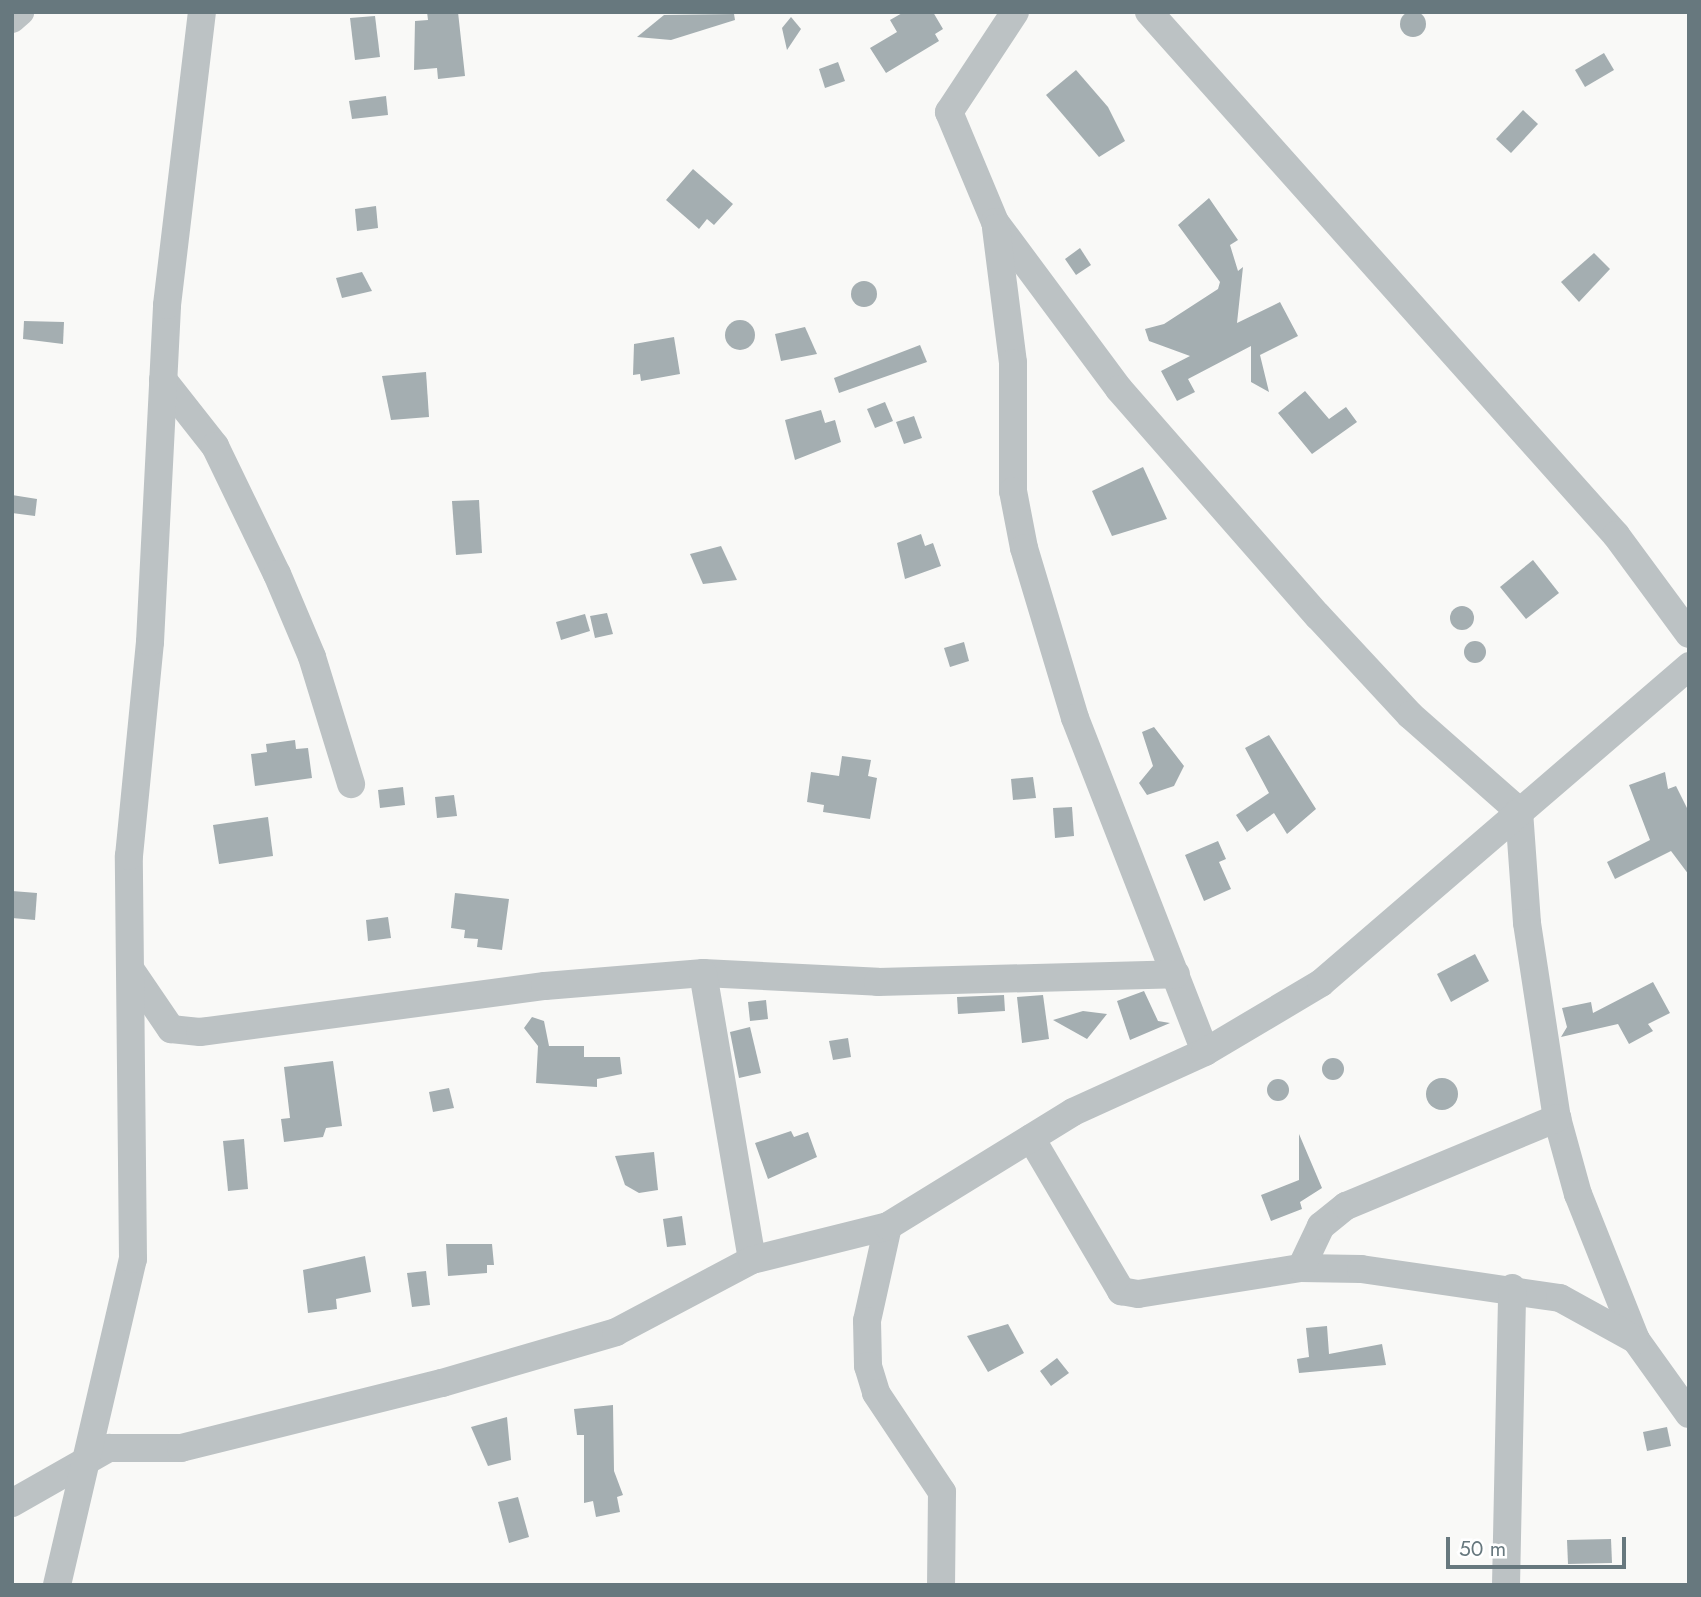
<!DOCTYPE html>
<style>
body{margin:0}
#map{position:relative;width:1701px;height:1597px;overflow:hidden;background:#f9f9f7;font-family:Jost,sans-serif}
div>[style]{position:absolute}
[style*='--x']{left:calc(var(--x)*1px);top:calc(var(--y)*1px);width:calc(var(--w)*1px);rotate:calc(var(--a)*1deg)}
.building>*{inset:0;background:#a4aeb1}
.round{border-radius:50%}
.minor>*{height:28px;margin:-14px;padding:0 14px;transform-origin:14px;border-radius:14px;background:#bcc2c4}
span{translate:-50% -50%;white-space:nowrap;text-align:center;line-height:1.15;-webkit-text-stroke:7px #fff;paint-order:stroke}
.frame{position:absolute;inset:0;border:14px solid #67787e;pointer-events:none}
.scale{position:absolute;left:1446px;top:1537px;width:180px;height:32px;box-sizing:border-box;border:4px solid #67787e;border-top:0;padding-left:9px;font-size:21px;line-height:24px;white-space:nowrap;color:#67787e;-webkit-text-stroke:5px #fff;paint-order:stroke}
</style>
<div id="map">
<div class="building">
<div class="round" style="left:1400px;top:11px;width:26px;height:26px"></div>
<div style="clip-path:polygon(427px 12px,458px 12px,465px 76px,438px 79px,437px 68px,414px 70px,415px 21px,428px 20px)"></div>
<div style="clip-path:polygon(904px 12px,933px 12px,943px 29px,935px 34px,939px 41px,886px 73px,870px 48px,897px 32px,890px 20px)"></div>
<div style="clip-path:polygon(734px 14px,735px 20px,671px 40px,637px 37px,664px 15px)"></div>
<div style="clip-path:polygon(375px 16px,380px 57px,355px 60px,350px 18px)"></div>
<div style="clip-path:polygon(791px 17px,801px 29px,787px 50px,782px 28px)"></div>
<div style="clip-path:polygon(1604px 53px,1614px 70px,1585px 87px,1575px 70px)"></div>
<div style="clip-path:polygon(838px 62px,845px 81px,825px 88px,819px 69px)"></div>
<div style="clip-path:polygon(1076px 70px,1108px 107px,1125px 141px,1099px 157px,1046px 95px)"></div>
<div style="clip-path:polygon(386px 96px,388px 115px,352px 119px,349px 101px)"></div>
<div style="clip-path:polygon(1523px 110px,1538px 124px,1511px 153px,1496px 139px)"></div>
<div style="clip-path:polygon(693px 169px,733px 204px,714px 225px,707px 219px,699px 229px,666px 200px)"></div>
<div style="clip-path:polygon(1209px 198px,1238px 240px,1230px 245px,1238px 271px,1243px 267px,1237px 323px,1280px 302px,1298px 336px,1260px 355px,1269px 392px,1251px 382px,1251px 346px,1188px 379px,1195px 392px,1177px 401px,1161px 371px,1190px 356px,1149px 341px,1145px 329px,1164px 324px,1218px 289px,1220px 282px,1178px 225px)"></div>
<div style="clip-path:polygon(376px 206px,378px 228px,357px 231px,355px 209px)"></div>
<div style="clip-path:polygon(1080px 248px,1091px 265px,1076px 275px,1065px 259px)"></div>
<div style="clip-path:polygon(1594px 253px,1610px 269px,1579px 302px,1561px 282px)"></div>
<div style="clip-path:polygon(362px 272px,372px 291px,342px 298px,336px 278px)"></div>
<div class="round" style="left:851px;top:281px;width:26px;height:26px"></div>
<div class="round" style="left:725px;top:320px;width:30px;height:30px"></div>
<div style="clip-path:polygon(24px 321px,64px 322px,63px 344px,23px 339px)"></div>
<div style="clip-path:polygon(805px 327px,817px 354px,781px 361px,775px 334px)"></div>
<div style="clip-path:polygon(674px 337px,680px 374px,641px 381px,640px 374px,633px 375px,634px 344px)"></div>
<div style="clip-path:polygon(920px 345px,927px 362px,839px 393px,834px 378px)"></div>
<div style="clip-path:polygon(426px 372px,429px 417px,391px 420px,382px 376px)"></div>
<div style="clip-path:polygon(1305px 391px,1329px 419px,1346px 407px,1357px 422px,1312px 454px,1278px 413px)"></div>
<div style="clip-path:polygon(885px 402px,893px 421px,875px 428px,867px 409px)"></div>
<div style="clip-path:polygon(821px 410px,825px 423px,835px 420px,841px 442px,795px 460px,785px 420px)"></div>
<div style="clip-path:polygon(914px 416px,922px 438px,904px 444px,896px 422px)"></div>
<div style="clip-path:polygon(1143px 467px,1167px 519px,1112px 536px,1092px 491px)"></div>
<div style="clip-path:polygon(12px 495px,37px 499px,35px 516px,12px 513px)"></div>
<div style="clip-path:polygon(479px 500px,482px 553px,456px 555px,452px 501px)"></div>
<div style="clip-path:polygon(921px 534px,925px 546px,933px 543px,941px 566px,905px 579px,897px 543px)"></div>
<div style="clip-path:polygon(721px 546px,737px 580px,703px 584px,690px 554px)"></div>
<div style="clip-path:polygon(1533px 560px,1559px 593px,1526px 619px,1500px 587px)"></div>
<div class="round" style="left:1450px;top:606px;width:24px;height:24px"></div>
<div style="clip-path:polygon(607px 613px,613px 634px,595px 638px,590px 616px)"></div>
<div style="clip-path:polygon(585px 614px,590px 631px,561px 640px,556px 622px)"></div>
<div class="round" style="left:1464px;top:641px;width:22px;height:22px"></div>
<div style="clip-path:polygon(964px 642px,969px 661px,950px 667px,944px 648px)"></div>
<div style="clip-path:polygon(1154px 727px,1184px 766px,1174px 786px,1147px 795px,1139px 783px,1153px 766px,1142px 732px)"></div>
<div style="clip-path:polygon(1269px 735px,1316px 809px,1287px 834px,1274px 813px,1247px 832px,1236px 815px,1269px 793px,1245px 748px)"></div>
<div style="clip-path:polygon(295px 740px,296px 749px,308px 748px,312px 778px,255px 786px,251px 754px,267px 752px,266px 744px)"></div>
<div style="clip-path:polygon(842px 756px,871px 760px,868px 776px,877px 778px,870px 819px,823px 812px,824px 805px,807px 802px,811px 772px,839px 776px)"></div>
<div style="clip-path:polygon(1665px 772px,1668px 789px,1676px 786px,1689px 812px,1689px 875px,1671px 851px,1615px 879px,1607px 862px,1650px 840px,1629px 785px)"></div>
<div style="clip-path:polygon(1033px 777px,1036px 798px,1013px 800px,1011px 779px)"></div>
<div style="clip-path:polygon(403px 787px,405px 805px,380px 808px,378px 790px)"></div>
<div style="clip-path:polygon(454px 795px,457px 816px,437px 818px,435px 797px)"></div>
<div style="clip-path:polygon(1072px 807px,1074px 836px,1055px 838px,1053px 808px)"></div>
<div style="clip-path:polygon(268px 817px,273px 856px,219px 864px,213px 825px)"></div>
<div style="clip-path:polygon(1218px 841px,1226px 859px,1219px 862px,1231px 889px,1204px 901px,1185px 855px)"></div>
<div style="clip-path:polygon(12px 891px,37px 893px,35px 920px,12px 918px)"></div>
<div style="clip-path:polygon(455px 893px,509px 899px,502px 950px,477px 947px,478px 939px,464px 938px,465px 930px,451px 928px)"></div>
<div style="clip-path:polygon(388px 917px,391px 938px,368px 941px,366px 920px)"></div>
<div style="clip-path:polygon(1475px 954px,1489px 981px,1451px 1002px,1437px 974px)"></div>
<div style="clip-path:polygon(1653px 982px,1670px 1013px,1648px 1024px,1653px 1031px,1629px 1044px,1618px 1024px,1561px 1037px,1567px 1027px,1562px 1008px,1591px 1002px,1593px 1013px)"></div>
<div style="clip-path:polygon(1144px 991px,1158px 1021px,1170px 1023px,1130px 1040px,1117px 1001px)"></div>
<div style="clip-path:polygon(1004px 995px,1005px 1011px,958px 1014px,957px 997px)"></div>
<div style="clip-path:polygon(1043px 995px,1049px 1039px,1022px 1043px,1017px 997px)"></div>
<div style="clip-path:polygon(766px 1000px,768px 1019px,750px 1021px,748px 1002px)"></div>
<div style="clip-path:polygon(1083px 1011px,1107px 1014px,1087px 1039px,1053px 1020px)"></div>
<div style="clip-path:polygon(532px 1017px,544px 1021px,549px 1046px,584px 1046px,584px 1057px,620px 1057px,622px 1074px,597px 1079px,597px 1087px,536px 1083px,538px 1046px,524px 1028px)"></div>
<div style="clip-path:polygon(750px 1027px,761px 1073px,739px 1078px,730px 1032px)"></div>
<div style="clip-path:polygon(848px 1038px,851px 1057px,833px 1060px,829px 1041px)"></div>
<div class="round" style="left:1322px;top:1058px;width:22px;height:22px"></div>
<div style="clip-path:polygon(333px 1061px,342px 1126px,326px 1128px,323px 1137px,284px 1142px,281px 1119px,290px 1118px,284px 1067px)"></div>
<div class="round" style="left:1426px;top:1078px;width:32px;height:32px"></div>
<div class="round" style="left:1267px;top:1079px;width:22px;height:22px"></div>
<div style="clip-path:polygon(449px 1088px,454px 1108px,433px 1112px,429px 1092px)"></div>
<div style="clip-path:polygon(791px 1131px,794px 1137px,808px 1132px,817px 1157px,768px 1179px,755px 1143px)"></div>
<div style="clip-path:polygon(1299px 1134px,1322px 1188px,1300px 1202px,1302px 1209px,1271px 1221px,1261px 1195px,1299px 1180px)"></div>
<div style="clip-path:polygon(244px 1139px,248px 1189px,228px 1191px,223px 1141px)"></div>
<div style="clip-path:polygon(654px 1152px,658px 1190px,639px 1193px,625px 1185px,615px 1156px)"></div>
<div style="clip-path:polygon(682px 1216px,686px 1245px,667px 1247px,663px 1219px)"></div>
<div style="clip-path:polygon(446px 1244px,492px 1244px,494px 1265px,487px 1265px,487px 1273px,448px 1276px)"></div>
<div style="clip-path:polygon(365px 1256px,371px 1292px,336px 1299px,337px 1309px,308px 1313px,303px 1270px)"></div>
<div style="clip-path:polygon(426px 1271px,430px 1305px,412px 1307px,407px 1273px)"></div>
<div style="clip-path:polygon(1008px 1324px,1024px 1353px,988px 1372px,967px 1336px)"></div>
<div style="clip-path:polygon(1327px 1326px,1329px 1354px,1382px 1344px,1386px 1365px,1299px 1373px,1297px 1359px,1309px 1357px,1306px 1328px)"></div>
<div style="clip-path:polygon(1057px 1358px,1069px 1373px,1051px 1386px,1040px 1371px)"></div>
<div style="clip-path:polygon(613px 1405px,614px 1471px,623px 1495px,617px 1497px,620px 1512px,596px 1517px,593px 1501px,584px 1503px,584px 1435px,577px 1435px,574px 1409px)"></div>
<div style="clip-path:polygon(507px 1417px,511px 1460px,488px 1466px,471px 1427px)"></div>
<div style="clip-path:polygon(1667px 1427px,1671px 1446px,1647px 1451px,1643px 1432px)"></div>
<div style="clip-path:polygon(518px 1497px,529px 1537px,509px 1543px,498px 1502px)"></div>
<div style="clip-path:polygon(1611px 1539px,1612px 1563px,1568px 1564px,1567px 1540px)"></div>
</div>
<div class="minor">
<div style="--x:1015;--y:12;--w:120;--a:123.4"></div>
<div style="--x:949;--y:112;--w:119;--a:67.3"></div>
<div style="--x:995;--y:222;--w:208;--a:53.4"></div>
<div style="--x:1119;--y:389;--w:302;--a:48.8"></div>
<div style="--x:1318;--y:616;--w:135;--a:47.1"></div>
<div style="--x:1410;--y:715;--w:145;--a:41.4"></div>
<div style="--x:1519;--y:811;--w:112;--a:85.9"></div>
<div style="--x:1527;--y:923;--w:197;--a:81.3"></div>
<div style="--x:1557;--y:1118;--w:79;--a:74.6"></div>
<div style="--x:1578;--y:1194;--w:157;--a:68.3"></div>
<div style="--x:1636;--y:1340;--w:91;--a:54.4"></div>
<div style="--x:1149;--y:12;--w:701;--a:48.24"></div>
<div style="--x:1616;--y:535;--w:123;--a:53.6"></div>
<div style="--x:12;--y:19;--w:11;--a:-41"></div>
<div style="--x:996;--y:228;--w:136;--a:82.8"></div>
<div style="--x:1013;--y:363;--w:128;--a:90"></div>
<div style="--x:1013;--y:491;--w:58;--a:79.1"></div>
<div style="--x:1024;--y:548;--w:177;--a:73.3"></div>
<div style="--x:1075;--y:718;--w:358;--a:68.7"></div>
<div style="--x:163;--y:380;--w:84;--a:51.8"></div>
<div style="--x:215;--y:446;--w:142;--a:64.2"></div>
<div style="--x:277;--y:574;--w:90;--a:67.1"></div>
<div style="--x:312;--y:657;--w:133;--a:72.9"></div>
<div style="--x:130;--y:969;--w:73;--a:55.7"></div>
<div style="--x:171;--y:1029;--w:29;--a:6"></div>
<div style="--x:200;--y:1032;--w:348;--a:-7.6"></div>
<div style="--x:545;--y:986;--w:159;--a:-4.7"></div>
<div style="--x:703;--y:973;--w:175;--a:2.9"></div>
<div style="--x:878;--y:982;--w:298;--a:-1.5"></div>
<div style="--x:703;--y:973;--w:291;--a:80.3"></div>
<div style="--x:1031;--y:1138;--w:178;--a:59.5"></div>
<div style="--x:1121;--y:1291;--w:17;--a:10"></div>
<div style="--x:1138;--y:1294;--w:165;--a:-9.1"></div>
<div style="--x:1301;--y:1268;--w:60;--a:1"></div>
<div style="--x:1361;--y:1269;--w:201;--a:8.3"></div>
<div style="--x:1560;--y:1298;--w:87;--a:28.9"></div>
<div style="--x:888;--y:1226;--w:97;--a:102.5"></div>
<div style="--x:867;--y:1321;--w:45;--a:88.7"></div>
<div style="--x:868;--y:1366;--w:28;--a:73"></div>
<div style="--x:876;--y:1393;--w:119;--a:56.3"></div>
<div style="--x:942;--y:1492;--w:93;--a:90.6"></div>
<div style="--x:1301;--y:1268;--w:47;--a:-64.5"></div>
<div style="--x:1321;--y:1226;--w:32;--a:-39"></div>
<div style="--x:1346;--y:1206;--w:229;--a:-22.6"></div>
<div style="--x:12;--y:1503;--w:112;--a:-29.6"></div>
<div style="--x:109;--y:1448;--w:72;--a:0"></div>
<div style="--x:181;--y:1448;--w:269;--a:-14"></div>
<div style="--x:442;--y:1383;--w:181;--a:-16.3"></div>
<div style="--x:616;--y:1332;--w:154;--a:-27.9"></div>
<div style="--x:752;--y:1260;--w:140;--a:-14"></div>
<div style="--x:888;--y:1226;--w:217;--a:-31.6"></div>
<div style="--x:1073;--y:1112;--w:145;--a:-24.4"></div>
<div style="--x:1205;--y:1052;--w:135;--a:-30.7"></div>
<div style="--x:1321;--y:983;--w:486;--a:-40.7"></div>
<div style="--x:57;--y:1585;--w:335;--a:-76.9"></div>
<div style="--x:133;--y:1259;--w:403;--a:-90.6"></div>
<div style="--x:129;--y:856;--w:215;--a:-84.4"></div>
<div style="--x:150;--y:642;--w:337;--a:-87.1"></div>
<div style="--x:167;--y:305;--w:295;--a:-83.2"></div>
<div style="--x:1506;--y:1585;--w:297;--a:-88.8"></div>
</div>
<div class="frame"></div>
<div class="scale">50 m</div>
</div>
